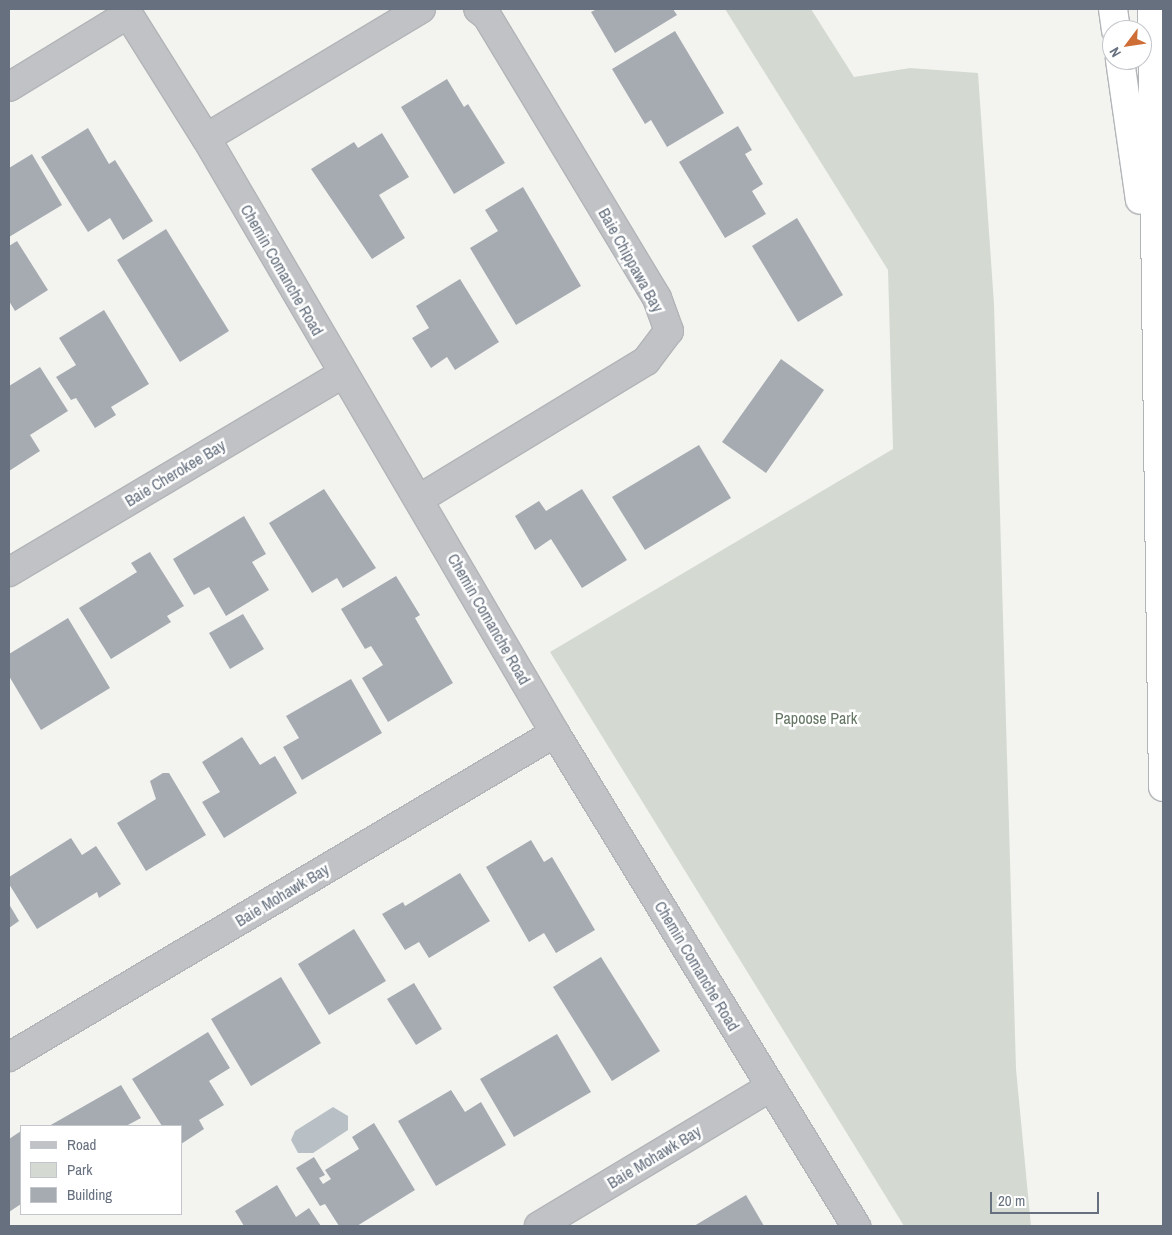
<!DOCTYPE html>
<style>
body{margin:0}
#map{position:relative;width:1172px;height:1235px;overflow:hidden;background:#f3f4f0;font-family:"Archivo Narrow",sans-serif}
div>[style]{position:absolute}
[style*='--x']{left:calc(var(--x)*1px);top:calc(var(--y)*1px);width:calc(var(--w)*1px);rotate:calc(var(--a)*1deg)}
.green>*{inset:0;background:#d4dad2}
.water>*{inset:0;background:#b8c0c5}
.building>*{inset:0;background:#a6abb2}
.roads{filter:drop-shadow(1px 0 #b2b5b8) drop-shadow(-1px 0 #b2b5b8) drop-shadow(0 1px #b2b5b8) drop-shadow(0 -1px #b2b5b8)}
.street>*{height:28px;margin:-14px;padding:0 14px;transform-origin:14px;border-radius:14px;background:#c0c2c5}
.highway>*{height:28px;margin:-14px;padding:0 14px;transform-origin:14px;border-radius:14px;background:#fff}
span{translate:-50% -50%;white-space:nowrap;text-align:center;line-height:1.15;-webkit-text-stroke:5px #fff;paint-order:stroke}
.street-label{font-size:16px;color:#66707e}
.park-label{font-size:16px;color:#657664}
.frame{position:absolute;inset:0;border:10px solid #66707e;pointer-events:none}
.legend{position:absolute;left:20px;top:1125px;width:162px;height:90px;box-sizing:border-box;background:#fff;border:1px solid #c2c6cb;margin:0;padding:6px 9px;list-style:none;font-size:15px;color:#66707e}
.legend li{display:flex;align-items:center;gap:10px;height:25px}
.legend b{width:25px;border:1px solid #c2c6cb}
.north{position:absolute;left:1102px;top:20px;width:50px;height:50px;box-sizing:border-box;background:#fff;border:1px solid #c2c6cb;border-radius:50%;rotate:239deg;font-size:14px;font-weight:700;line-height:20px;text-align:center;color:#66707e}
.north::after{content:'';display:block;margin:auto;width:18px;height:22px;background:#ce6e36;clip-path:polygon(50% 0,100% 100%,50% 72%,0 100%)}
.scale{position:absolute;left:990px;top:1192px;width:109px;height:22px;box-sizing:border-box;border:2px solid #66707e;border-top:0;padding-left:6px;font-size:15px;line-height:18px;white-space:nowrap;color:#66707e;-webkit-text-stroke:4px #fff;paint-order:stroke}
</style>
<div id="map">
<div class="green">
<div style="clip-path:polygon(725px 9px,811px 9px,854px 77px,910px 68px,978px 73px,994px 304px,1016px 1069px,1031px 1226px,904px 1226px,550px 652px,893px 449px,888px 270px)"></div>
</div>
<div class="water">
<div style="clip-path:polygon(333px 1107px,348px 1116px,348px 1130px,313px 1153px,298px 1153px,291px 1140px,295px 1131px)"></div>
</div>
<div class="building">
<div style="clip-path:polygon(597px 9px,673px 9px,677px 15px,615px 53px,591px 12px)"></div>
<div style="clip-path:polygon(675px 31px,724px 113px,667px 147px,651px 120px,645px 124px,612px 69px)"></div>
<div style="clip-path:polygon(447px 79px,464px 107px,468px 104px,505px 163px,454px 194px,401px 107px)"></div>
<div style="clip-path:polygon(738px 126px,752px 150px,745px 154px,763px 184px,752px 191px,766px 214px,725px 238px,679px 162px)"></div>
<div style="clip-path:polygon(88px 128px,109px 164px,115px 160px,153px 221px,123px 240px,110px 218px,88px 232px,41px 157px)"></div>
<div style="clip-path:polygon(382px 133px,409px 177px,379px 195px,405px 238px,372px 259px,311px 169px,354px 142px,358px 148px)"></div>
<div style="clip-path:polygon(32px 154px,62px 205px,9px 237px,9px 168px)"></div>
<div style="clip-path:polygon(523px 187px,581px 286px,516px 325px,470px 248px,498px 231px,485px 210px)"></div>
<div style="clip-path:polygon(797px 218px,843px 295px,798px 322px,752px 246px)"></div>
<div style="clip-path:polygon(166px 229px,229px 331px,180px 362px,117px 260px)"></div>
<div style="clip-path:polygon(17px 241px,48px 290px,15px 311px,9px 301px,9px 246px)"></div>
<div style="clip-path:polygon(460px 279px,499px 342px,455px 370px,447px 357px,431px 368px,412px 338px,429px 328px,416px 306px)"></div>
<div style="clip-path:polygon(104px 310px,149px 384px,111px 407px,116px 415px,95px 428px,76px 398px,71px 400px,56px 377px,76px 365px,59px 338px)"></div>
<div style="clip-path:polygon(781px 359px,824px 390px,766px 473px,722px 442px)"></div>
<div style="clip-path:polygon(40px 367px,68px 411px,30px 435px,40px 451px,9px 471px,9px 386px)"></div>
<div style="clip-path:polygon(699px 445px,731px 498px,645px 550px,612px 497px)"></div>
<div style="clip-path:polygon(324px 489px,376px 568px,343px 588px,337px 578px,312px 593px,269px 523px)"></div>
<div style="clip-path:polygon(582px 489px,627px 560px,582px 588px,551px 539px,535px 550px,515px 516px,539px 501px,546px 511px)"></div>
<div style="clip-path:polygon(244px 516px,266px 554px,252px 562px,269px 590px,226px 616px,209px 587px,194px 595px,173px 559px)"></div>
<div style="clip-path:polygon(150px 552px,184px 606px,167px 616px,171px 622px,111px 659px,79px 608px,137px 572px,131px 563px)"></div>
<div style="clip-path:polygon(396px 576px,420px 615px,415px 618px,453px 683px,388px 722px,362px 678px,383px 665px,371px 646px,365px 649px,341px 609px)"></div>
<div style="clip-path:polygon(243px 614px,264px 649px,230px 669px,209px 633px)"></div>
<div style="clip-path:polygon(68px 618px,110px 688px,41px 730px,9px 676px,9px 654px)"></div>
<div style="clip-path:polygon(351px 679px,382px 733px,302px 780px,283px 747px,299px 738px,286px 716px)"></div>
<div style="clip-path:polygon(242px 737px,260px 765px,275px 756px,297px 793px,224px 838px,202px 802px,220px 792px,202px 762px)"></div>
<div style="clip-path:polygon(163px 773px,169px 773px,206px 835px,146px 871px,117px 823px,156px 799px,150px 781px)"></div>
<div style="clip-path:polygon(71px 838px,82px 855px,96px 846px,121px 884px,99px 898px,97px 892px,37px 929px,9px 884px,9px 877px)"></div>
<div style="clip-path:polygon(531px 840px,544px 862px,552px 857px,595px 930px,556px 953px,544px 933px,529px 942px,486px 867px)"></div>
<div style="clip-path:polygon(460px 873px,490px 921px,429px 958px,419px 942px,405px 950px,382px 914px,403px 902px,405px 906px)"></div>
<div style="clip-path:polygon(9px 904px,19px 921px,9px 928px)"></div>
<div style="clip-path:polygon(354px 929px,386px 981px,329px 1015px,298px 964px)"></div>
<div style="clip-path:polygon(601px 957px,660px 1051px,612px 1081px,553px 987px)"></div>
<div style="clip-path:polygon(281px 977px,321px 1043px,251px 1086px,211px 1019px)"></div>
<div style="clip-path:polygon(414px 983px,442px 1029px,416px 1045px,387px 999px)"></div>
<div style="clip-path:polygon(208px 1032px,230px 1068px,209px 1081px,224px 1105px,199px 1120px,204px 1129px,181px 1144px,181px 1126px,162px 1126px,132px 1079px)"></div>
<div style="clip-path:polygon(557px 1034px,591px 1092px,514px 1137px,480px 1079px)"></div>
<div style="clip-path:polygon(121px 1085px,141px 1118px,126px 1126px,49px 1126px)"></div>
<div style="clip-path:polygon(451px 1090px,465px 1112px,481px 1102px,506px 1145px,436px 1186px,398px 1121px)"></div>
<div style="clip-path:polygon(374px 1123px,415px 1190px,357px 1226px,339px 1226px,325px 1204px,320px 1206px,296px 1168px,314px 1157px,325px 1175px,319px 1178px,323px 1184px,331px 1179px,325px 1170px,359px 1149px,352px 1137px)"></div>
<div style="clip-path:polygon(21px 1131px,21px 1204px,9px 1212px,9px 1139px)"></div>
<div style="clip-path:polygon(277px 1185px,296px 1217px,309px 1208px,321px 1226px,244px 1226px,235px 1211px)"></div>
<div style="clip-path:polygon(746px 1195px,764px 1226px,694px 1226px)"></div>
</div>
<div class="roads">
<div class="street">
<div style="--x:125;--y:9;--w:152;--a:57.9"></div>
<div style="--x:206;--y:138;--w:690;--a:59.61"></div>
<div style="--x:555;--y:733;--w:578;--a:58.59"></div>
<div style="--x:9;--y:87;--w:140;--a:-31.5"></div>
<div style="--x:206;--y:138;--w:251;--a:-31"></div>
<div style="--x:419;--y:499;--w:266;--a:-31.3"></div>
<div style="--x:646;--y:361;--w:38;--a:-53"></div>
<div style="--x:669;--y:331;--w:35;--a:-110"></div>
<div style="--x:657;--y:298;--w:329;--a:-121.1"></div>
<div style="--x:487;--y:16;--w:11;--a:-142"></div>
<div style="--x:9;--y:572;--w:387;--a:-30.7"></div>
<div style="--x:9;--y:1057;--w:635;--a:-30.69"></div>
<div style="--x:539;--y:1226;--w:270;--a:-31"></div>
</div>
<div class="highway">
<div style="--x:1113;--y:9;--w:21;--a:82"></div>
<div style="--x:1152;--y:9;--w:778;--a:89.19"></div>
<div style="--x:1120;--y:60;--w:141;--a:81.9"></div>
</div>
</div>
<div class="street-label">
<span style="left:631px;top:260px;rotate:61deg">Baie Chippawa Bay</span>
<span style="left:282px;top:270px;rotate:60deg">Chemin Comanche Road</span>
<span style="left:175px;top:473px;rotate:-31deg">Baie Cherokee Bay</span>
<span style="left:489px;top:619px;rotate:60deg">Chemin Comanche Road</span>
<span style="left:282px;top:895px;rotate:-31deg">Baie Mohawk Bay</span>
<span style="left:697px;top:966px;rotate:59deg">Chemin Comanche Road</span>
<span style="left:654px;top:1157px;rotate:-31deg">Baie Mohawk Bay</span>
</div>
<div class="park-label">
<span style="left:816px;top:718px">Papoose Park</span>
</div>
<div class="frame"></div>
<ul class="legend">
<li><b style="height:6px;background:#c0c2c5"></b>Road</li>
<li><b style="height:14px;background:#d4dad2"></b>Park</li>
<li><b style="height:14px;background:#a6abb2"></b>Building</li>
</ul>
<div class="north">N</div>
<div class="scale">20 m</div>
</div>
